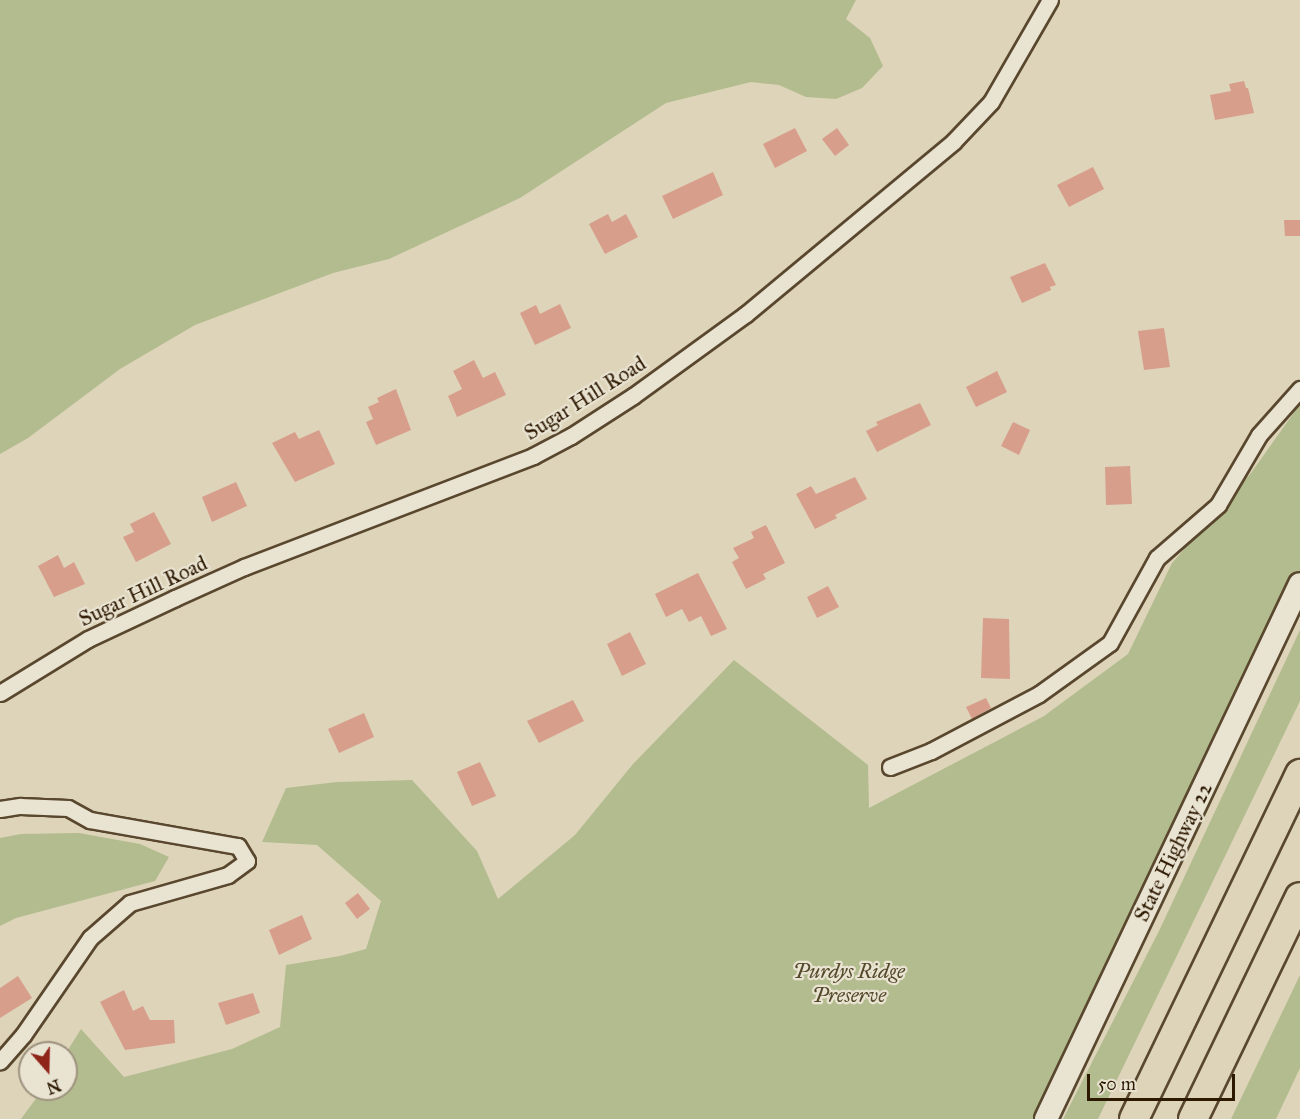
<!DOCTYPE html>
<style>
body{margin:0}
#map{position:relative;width:1300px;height:1119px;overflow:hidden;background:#ddd4b9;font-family:"IM FELL Great Primer",serif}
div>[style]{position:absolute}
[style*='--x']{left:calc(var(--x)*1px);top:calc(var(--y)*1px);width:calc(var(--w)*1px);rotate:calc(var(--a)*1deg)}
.green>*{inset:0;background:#b3bc8e}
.building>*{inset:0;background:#d89e8c}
.roads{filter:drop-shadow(2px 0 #59472e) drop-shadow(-2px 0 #59472e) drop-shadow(0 2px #59472e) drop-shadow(0 -2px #59472e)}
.street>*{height:15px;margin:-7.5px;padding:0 7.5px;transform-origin:7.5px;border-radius:7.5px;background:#e9e3d2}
.secondary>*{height:22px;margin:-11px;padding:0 11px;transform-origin:11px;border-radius:11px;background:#e9e3d2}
.highway>*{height:28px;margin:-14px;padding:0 14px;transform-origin:14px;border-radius:14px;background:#ddd4b9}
span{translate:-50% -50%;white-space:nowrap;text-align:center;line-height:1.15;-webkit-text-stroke:4.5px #e9e3d2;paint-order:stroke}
.street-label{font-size:21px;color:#2d1800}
.park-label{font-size:21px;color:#55492b;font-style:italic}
.north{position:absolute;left:18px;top:1041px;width:60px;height:60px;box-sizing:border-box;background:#e9e3d2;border:2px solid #9e927e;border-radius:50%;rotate:160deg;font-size:16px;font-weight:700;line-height:24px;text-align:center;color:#2d1800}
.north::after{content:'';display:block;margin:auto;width:21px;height:27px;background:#8f2418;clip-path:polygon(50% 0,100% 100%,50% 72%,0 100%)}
.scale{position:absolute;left:1087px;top:1074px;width:148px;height:27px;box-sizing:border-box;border:3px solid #2d1800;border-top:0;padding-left:8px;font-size:18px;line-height:21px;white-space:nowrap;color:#2d1800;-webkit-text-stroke:4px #e9e3d2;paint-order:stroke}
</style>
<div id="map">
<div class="green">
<div style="clip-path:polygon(0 0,856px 0,846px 19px,870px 38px,883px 66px,862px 88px,836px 99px,806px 97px,779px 85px,751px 82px,666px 103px,520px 198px,389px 259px,333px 273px,195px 325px,120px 369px,28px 438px,0 454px)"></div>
<div style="clip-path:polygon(1300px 404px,1300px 570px,1039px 1119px,21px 1119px,43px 1089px,66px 1089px,66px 1053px,81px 1029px,124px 1077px,232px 1049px,280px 1027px,286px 965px,340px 956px,366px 949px,381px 901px,317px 845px,262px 842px,286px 788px,337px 782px,412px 780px,477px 851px,498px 899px,575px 835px,633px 764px,734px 660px,868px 765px,869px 808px,1044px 716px,1128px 654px,1172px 563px,1251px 473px)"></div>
<div style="clip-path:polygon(1300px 630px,1300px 701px,1098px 1119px,1063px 1119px,1159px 931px)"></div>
<div style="clip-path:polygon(79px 833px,140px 844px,169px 857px,155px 881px,16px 918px,0 926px,0 838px,21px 834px)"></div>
<div style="clip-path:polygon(1300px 975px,1300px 1068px,1276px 1119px,1231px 1119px)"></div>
</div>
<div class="building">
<div style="clip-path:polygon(1244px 81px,1246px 88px,1248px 88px,1254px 113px,1215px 120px,1210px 95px,1231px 91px,1229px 84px)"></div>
<div style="clip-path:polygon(795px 128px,807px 151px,775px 168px,763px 144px)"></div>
<div style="clip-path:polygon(837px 128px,849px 145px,835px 156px,822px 139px)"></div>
<div style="clip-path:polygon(1093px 167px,1104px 189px,1069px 207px,1057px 185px)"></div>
<div style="clip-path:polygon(713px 172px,723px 195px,673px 219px,662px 196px)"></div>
<div style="clip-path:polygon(608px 214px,612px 222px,626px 214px,638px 237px,605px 254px,589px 224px)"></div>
<div style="clip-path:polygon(1284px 220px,1300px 220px,1300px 236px,1285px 236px)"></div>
<div style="clip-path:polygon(1045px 263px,1056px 285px,1050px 287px,1051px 290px,1022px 303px,1010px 277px)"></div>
<div style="clip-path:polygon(560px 304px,571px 328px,535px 345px,520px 313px,536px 305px,540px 314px)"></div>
<div style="clip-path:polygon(1164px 328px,1170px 367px,1144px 370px,1138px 331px)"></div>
<div style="clip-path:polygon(474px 360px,483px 378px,495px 372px,506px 395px,457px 417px,448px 396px,462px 389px,453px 371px)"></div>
<div style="clip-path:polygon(997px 371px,1007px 392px,976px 407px,966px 387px)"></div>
<div style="clip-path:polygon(396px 389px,411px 430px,376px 445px,366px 422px,373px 419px,368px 407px,379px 402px,377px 398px)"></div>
<div style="clip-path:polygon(920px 403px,931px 425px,877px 452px,866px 431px,878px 425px,876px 422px)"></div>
<div style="clip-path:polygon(1013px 422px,1030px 430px,1019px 455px,1001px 446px)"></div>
<div style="clip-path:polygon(319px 430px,335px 464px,295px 482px,272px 443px,295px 432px,299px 439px)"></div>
<div style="clip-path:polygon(1130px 466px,1132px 504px,1106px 505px,1105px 467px)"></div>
<div style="clip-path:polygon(855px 477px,867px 499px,835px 515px,837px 518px,815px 529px,796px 494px,811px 486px,816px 494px)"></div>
<div style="clip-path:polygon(236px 482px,247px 506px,212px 522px,202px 497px)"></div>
<div style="clip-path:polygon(154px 512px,171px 544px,136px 562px,123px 537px,134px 532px,130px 524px)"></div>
<div style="clip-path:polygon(766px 525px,785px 563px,763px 574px,766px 579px,746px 589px,732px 562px,739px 558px,733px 548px,754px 538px,751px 532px)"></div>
<div style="clip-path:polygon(58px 555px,64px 568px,74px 562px,85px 584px,54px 597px,38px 566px)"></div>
<div style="clip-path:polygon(698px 573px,727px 629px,711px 636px,701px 616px,689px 622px,682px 609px,666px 617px,655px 594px)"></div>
<div style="clip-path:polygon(828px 586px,839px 607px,817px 618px,807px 597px)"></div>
<div style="clip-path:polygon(983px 618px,1009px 619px,1010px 679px,981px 678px)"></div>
<div style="clip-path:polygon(630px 632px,646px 664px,622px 676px,607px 644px)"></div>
<div style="clip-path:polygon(986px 698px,991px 708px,972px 719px,966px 707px)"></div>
<div style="clip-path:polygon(573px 700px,584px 721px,539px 743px,527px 721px)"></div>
<div style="clip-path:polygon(364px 713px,374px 737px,339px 753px,328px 729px)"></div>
<div style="clip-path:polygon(480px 762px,496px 796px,472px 806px,457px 772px)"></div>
<div style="clip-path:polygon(358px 893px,370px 909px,357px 919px,345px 903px)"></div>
<div style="clip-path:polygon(302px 915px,312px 939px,279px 955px,269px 930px)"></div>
<div style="clip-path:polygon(18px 976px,32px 998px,0 1018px,0 988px)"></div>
<div style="clip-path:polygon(124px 990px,133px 1011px,143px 1006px,150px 1020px,174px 1020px,175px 1043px,125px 1050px,100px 1002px)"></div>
<div style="clip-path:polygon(253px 993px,260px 1013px,226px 1025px,218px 1003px)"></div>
</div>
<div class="roads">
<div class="street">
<div style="--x:0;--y:693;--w:103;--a:-31.5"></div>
<div style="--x:88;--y:639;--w:96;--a:-25.2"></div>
<div style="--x:175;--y:598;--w:76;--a:-24.2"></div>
<div style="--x:244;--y:567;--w:310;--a:-21"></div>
<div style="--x:533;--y:456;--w:43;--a:-27.8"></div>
<div style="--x:571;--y:436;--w:74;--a:-32.8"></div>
<div style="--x:633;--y:396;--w:140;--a:-36"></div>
<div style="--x:746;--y:314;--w:269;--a:-39.7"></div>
<div style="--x:953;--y:142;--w:55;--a:-46.5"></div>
<div style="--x:991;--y:102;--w:118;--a:-60"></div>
<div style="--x:890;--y:767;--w:44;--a:-21.3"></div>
<div style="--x:931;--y:751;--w:122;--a:-27.8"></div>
<div style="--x:1039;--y:694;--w:87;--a:-35.7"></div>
<div style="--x:1110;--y:643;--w:97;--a:-61.1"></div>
<div style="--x:1157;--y:558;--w:81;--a:-41"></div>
<div style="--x:1218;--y:505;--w:81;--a:-59.6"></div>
<div style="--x:1259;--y:435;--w:62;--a:-48.3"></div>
<div style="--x:0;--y:809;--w:20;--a:-9"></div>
<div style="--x:20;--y:806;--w:48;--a:2.4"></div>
<div style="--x:68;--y:808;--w:25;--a:29"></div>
<div style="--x:90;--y:820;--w:150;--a:10"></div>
<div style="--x:238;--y:846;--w:17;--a:59"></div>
<div style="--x:247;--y:861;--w:24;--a:144"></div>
<div style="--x:228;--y:875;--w:102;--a:164.1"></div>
<div style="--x:130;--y:903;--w:53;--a:138.8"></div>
<div style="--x:90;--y:938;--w:118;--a:124.6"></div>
<div style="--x:23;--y:1035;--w:35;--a:131"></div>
</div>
<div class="secondary">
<div style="--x:1046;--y:1119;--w:592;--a:-64.6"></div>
</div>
<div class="highway">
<div style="--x:1134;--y:1119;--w:383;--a:-64.3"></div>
<div style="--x:1193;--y:1119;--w:246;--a:-64.3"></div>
</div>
</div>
<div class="street-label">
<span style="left:585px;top:398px;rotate:-32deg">Sugar Hill Road</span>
<span style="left:143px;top:591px;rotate:-25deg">Sugar Hill Road</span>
<span style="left:1173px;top:852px;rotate:-64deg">State Highway 22</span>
</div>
<div class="park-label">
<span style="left:849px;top:983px">Purdys Ridge<br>Preserve</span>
</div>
<div class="north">N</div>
<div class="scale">50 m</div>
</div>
